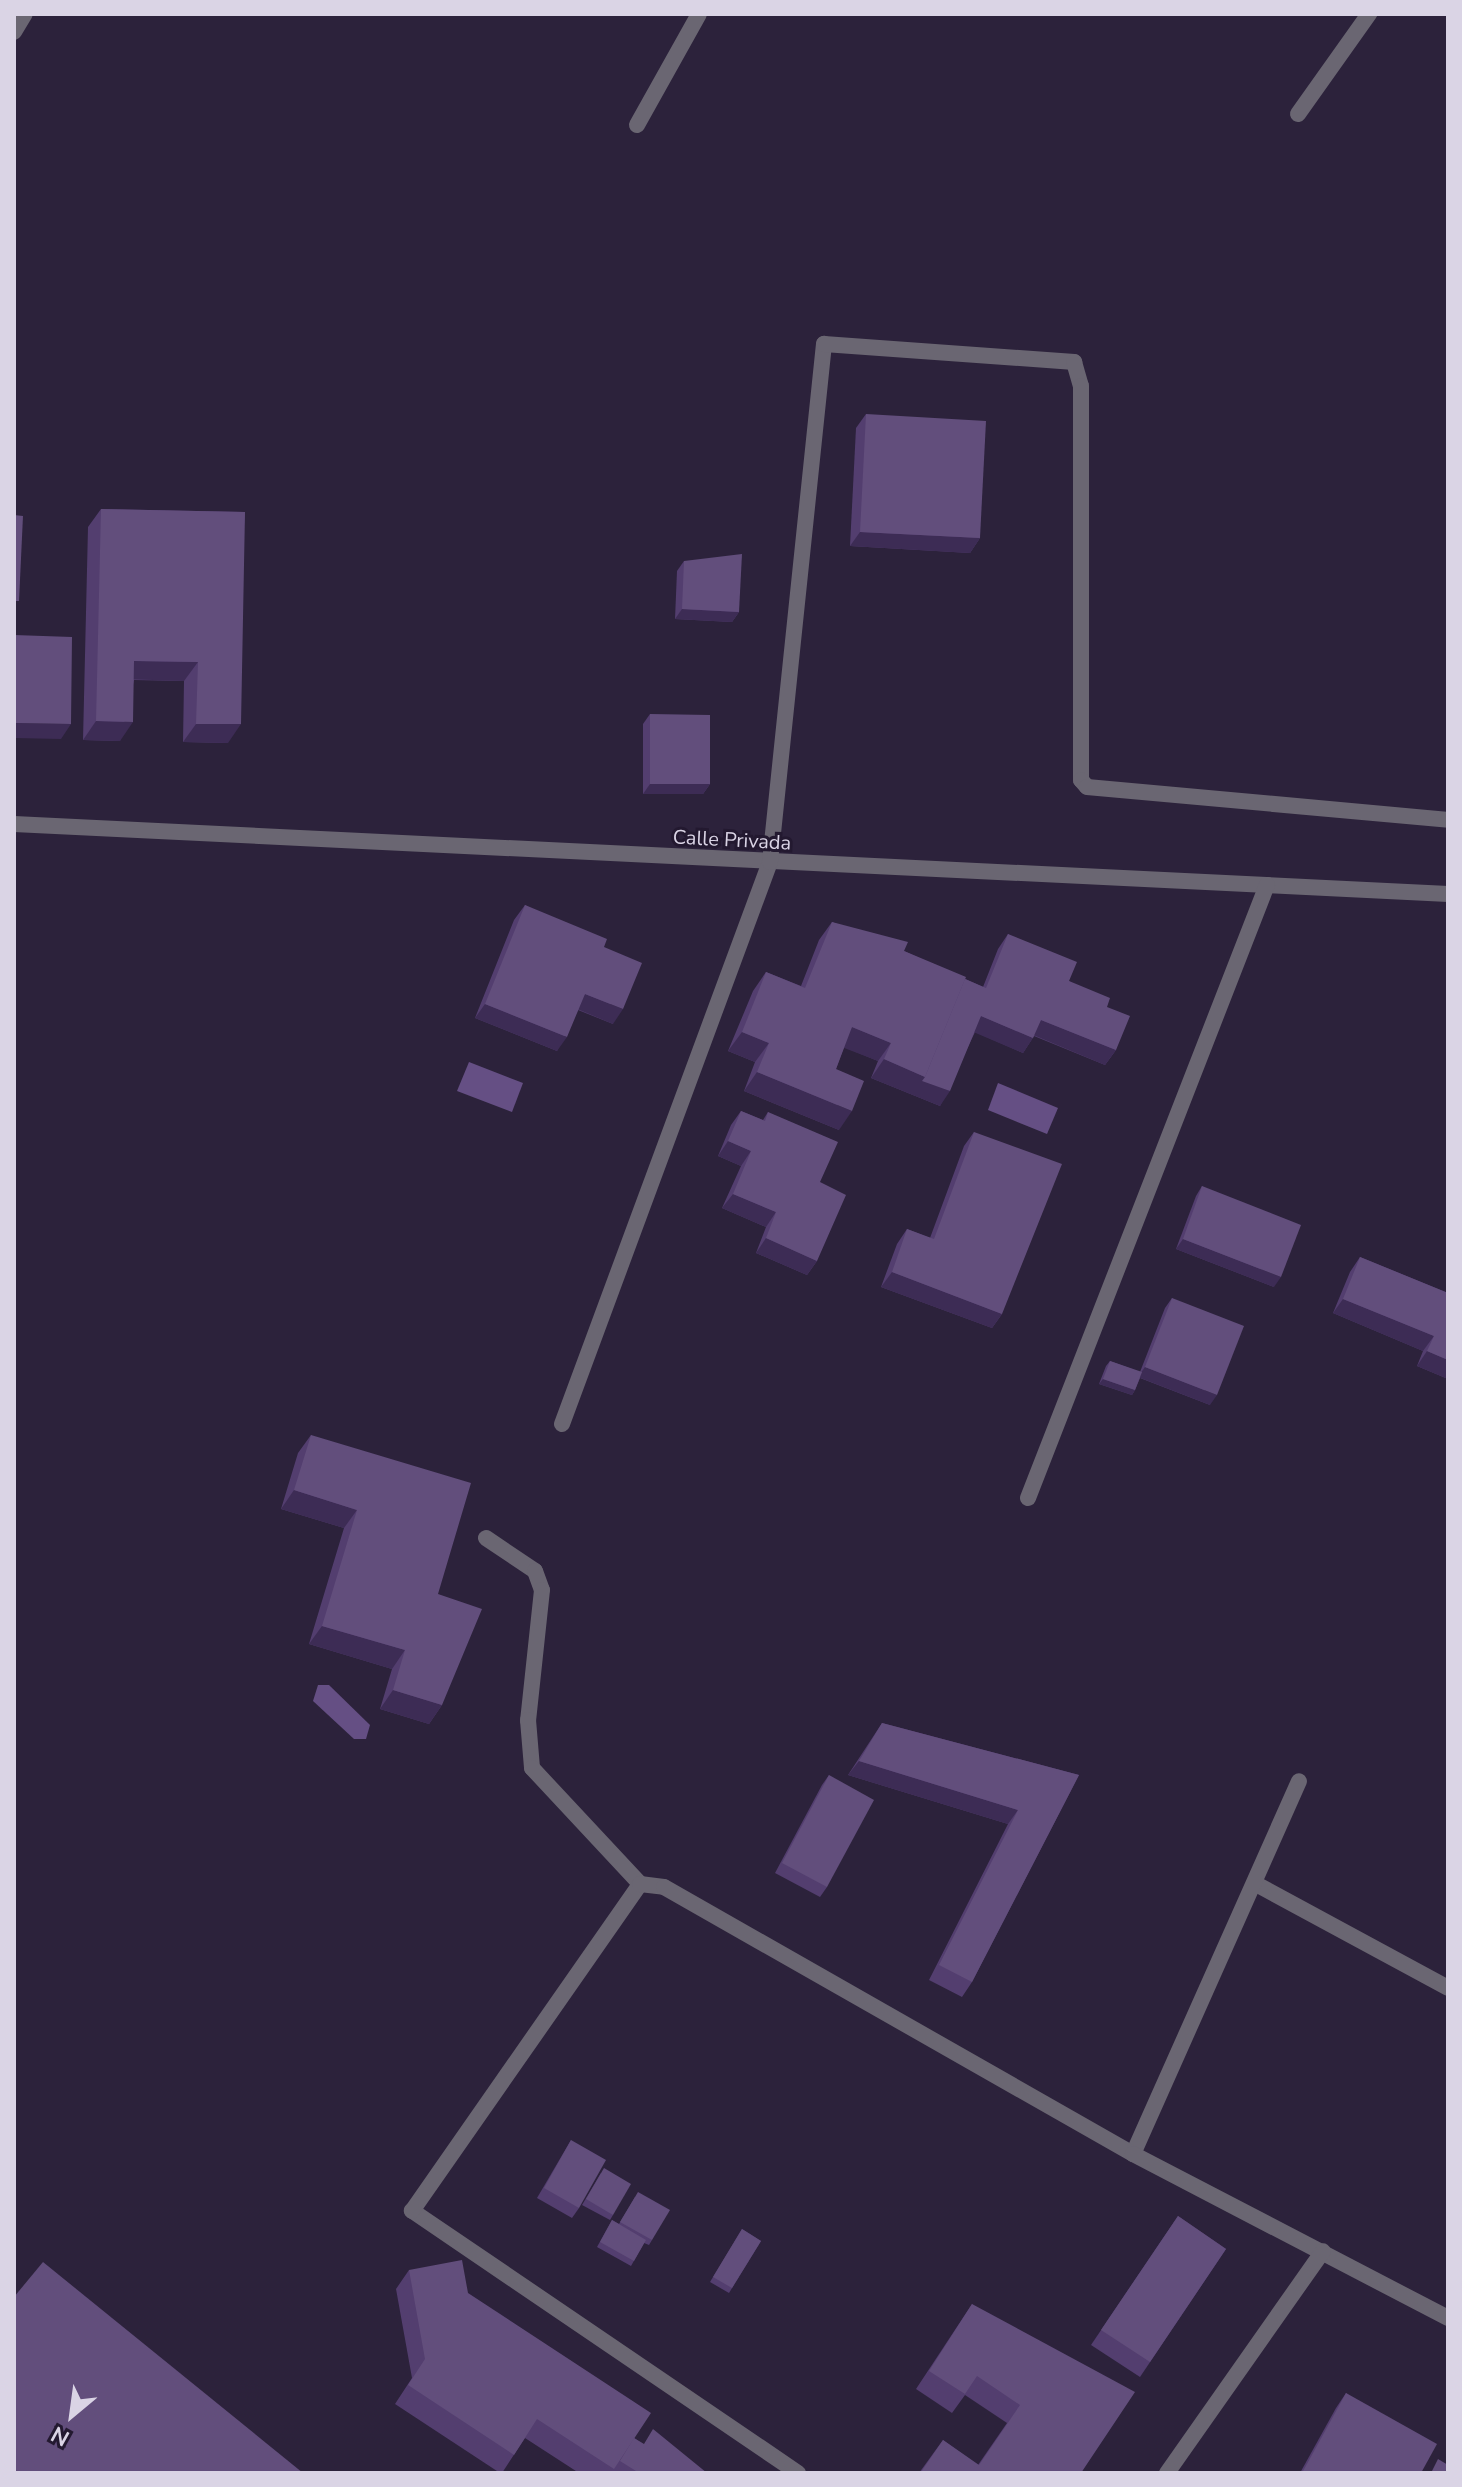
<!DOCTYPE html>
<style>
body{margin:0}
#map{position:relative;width:1462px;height:2487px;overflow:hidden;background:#2c223b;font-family:"Nunito Sans",sans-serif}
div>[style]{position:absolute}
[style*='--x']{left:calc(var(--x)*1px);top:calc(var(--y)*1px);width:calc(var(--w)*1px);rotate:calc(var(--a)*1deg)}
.water>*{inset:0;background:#654f84}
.lane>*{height:16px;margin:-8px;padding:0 8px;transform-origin:8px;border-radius:8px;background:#6a6672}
.street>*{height:16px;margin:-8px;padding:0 8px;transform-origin:8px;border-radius:8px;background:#6a6672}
.wall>*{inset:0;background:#533e6f}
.shaded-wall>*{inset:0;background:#3d2c55}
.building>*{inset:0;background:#624e7c}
span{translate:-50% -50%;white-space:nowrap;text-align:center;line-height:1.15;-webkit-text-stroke:6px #231930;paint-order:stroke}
.street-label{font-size:20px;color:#dad4e5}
.frame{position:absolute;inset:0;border:16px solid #dad4e5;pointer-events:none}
.north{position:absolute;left:32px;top:2375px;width:80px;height:80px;-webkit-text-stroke:6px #231930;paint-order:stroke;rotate:209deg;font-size:22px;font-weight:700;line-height:32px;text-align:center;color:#dad4e5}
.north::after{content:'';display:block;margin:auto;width:28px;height:36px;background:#dad4e5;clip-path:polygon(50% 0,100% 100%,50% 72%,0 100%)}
</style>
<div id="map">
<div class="water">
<div style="clip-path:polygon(469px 1062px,523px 1083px,512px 1112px,457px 1091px)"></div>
<div style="clip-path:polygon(998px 1083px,1058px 1108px,1047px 1134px,988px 1110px)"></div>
<div style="clip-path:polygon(318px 1685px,329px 1685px,370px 1725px,366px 1739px,354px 1739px,313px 1701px)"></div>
</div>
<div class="lane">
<div style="--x:14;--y:32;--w:21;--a:-59"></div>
<div style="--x:1298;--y:114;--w:123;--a:-54.6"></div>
<div style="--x:637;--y:125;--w:127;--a:-60.8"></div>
<div style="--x:486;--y:1538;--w:59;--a:34"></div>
<div style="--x:535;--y:1571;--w:20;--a:70"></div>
<div style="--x:542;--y:1590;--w:131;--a:96.1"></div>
<div style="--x:528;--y:1720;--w:48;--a:85.2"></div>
<div style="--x:532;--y:1768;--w:158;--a:47"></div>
</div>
<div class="street">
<div style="--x:14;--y:824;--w:1436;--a:2.79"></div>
<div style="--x:562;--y:1424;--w:599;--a:-69.69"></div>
<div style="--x:770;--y:862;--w:521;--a:-84.05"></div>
<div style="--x:824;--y:344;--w:251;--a:4.1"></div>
<div style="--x:1074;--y:362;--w:25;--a:74"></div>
<div style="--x:1081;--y:386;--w:394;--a:90"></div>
<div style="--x:1081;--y:780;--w:9;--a:49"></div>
<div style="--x:1087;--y:787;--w:363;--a:5.2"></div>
<div style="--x:1028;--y:1498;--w:658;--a:-68.7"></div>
<div style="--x:1256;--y:1884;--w:218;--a:28.4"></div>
<div style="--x:1133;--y:2154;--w:408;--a:-66"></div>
<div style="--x:798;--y:2473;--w:467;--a:-145.8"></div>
<div style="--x:412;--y:2211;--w:399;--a:-55.1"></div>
<div style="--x:640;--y:1884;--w:24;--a:7"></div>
<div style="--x:664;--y:1887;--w:540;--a:29.65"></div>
<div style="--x:1133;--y:2154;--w:355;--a:27.5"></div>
<div style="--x:1167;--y:2473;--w:271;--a:-54.9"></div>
</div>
<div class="wall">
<div style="clip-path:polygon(866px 414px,980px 538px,970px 553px,850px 546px,856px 428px)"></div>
<div style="clip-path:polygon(101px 509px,245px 512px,228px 743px,183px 742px,184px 681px,134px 680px,120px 741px,83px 740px,88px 527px)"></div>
<div style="clip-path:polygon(684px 561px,739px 612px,732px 622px,675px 619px,677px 571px)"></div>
<div style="clip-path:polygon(650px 714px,710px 784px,703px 794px,643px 794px,643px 724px)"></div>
<div style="clip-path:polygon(525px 905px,604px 947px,613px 1024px,578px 1010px,557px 1051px,475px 1018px,514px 920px)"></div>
<div style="clip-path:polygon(832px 922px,904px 951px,983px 987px,998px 949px,1008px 934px,1069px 981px,1107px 1007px,1116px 1050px,1105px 1065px,1034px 1036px,1023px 1053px,975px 1032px,940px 1106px,871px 1078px,878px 1061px,844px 1047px,836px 1069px,839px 1130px,744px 1091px,755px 1062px,728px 1051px,753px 991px,766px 972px,801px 986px,819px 940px)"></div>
<div style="clip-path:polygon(741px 1111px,763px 1120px,768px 1112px,820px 1182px,817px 1261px,807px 1275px,756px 1253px,766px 1227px,722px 1208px,741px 1166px,718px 1156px,731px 1125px)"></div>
<div style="clip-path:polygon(974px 1132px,1002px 1314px,992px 1328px,881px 1287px,897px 1244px,907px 1229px,930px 1238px,964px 1146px)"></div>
<div style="clip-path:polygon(1202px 1186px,1274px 1287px,1176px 1249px,1196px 1196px)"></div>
<div style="clip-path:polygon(1360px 1257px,1448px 1293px,1448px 1379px,1417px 1366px,1423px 1351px,1333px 1313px,1350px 1272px)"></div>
<div style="clip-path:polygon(1172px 1298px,1210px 1405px,1140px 1378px,1135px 1390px,1132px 1395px,1099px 1384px,1106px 1366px,1110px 1361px,1140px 1372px,1165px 1308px)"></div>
<div style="clip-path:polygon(311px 1435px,438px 1594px,442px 1705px,429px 1724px,380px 1709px,392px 1669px,309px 1644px,344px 1528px,281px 1509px,298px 1453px)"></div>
<div style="clip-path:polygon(882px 1723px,1079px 1775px,972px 1982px,962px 1997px,929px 1980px,1008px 1824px,848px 1775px)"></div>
<div style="clip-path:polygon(829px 1775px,827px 1887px,820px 1897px,775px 1873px,822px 1785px)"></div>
<div style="clip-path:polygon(571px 2140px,579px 2208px,572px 2218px,537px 2198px)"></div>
<div style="clip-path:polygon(601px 2173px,613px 2215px,610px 2220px,582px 2205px)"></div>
<div style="clip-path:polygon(635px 2197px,652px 2240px,649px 2245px,644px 2243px,631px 2266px,597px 2247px,612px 2220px,619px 2224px)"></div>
<div style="clip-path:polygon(1178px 2216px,1226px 2249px,1140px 2377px,1091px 2345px)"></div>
<div style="clip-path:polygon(742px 2229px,761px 2241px,729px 2293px,710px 2282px)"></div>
<div style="clip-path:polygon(409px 2270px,634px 2438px,643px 2444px,707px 2473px,617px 2473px,613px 2471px,611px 2473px,579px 2473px,525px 2438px,502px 2473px,500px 2473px,395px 2404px,412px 2378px,396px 2289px)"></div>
<div style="clip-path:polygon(972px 2304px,1081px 2473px,919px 2473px,943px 2440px,978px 2465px,1007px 2423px,965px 2395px,952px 2413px,916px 2389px)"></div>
<div style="clip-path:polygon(1346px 2393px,1421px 2473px,1300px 2473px,1336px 2408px)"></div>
</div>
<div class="shaded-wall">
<div style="clip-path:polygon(860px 532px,980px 538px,970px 553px,850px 546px)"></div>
<div style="clip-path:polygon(682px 609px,739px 612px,732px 622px,675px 619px)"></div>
<div style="clip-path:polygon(134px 661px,198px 662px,184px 681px,121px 679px)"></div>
<div style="clip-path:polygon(96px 721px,133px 722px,120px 741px,83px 740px)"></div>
<div style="clip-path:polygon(16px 723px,71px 724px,61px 739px,14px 738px,14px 726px)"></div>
<div style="clip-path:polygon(196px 724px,241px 724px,228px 743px,183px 742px)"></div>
<div style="clip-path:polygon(650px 784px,710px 784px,703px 794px,643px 794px)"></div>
<div style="clip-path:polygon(585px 994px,623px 1009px,613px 1024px,575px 1008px)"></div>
<div style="clip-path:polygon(485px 1004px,567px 1037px,557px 1051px,475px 1018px)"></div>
<div style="clip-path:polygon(981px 1016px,1033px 1038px,1023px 1053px,971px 1031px)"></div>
<div style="clip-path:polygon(1041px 1020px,1116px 1050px,1105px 1065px,1031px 1034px)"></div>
<div style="clip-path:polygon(852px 1027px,891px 1043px,878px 1061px,839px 1046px)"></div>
<div style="clip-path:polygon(742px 1032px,769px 1043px,755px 1062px,728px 1051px)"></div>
<div style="clip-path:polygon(884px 1059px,925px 1077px,950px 1091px,940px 1106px,871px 1078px)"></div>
<div style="clip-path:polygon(757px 1072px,852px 1111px,839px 1130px,744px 1091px)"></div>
<div style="clip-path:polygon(728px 1141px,751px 1151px,741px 1166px,718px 1156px)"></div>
<div style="clip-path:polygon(733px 1194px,776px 1212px,766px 1227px,722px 1208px)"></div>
<div style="clip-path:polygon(766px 1238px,817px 1261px,807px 1275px,756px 1253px)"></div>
<div style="clip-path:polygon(1183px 1239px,1281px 1277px,1274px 1287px,1176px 1249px)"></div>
<div style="clip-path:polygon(892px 1272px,1002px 1314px,992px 1328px,881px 1287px)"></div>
<div style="clip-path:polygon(1343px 1299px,1434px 1336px,1423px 1351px,1333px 1313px)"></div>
<div style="clip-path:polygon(1427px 1351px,1448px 1360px,1448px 1379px,1417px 1366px)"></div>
<div style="clip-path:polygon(1145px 1367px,1217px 1395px,1210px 1405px,1138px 1377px)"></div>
<div style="clip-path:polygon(1103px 1379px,1135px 1390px,1132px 1395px,1099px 1384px)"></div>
<div style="clip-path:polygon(294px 1490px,357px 1510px,344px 1528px,281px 1509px)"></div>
<div style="clip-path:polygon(322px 1626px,405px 1650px,392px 1669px,309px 1644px)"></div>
<div style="clip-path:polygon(393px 1690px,442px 1705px,429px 1724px,380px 1709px)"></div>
<div style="clip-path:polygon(859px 1761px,1018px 1810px,1008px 1824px,848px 1775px)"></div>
</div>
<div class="building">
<div style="clip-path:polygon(866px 414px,986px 421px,980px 538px,860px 532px)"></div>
<div style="clip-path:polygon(101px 509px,245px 512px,241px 724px,196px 724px,198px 662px,134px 661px,133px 722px,96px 721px)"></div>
<div style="clip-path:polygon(14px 515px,23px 516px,19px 601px,14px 601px)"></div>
<div style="clip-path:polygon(742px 554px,739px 612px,682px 609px,684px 561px)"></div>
<div style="clip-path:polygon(14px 635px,72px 637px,71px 724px,16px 723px,15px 732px,14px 732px)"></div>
<div style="clip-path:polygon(650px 714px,710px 715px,710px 784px,650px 784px)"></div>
<div style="clip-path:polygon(525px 905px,607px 939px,604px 947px,642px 963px,623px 1009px,585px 994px,567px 1037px,485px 1004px)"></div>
<div style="clip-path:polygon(832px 922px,908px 942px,904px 951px,966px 977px,925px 1077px,884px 1059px,891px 1043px,852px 1027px,836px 1069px,864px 1081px,852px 1111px,757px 1072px,769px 1043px,742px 1032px,766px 972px,805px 988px)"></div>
<div style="clip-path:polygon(1008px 934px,1077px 962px,1069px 981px,1110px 998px,1107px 1007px,1130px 1016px,1116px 1050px,1041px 1020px,1033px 1038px,981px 1016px,950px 1091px,922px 1081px,925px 1077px,965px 979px,986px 988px)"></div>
<div style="clip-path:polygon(741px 1111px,765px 1121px,768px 1112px,838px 1142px,820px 1182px,846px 1195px,817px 1261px,766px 1238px,776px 1212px,733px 1194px,751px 1151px,728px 1141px)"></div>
<div style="clip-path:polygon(974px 1132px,1062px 1164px,1002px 1314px,892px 1272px,907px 1229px,934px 1239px)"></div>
<div style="clip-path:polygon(1202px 1186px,1301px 1225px,1281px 1277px,1183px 1239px)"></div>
<div style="clip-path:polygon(1360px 1257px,1448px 1293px,1448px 1360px,1427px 1351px,1434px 1336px,1343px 1299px)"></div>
<div style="clip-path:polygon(1172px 1298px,1244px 1326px,1217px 1395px,1145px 1367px)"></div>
<div style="clip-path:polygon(1110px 1361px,1142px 1372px,1135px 1390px,1103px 1379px)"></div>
<div style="clip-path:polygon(311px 1435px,471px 1483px,438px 1594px,482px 1609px,442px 1705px,393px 1690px,405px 1650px,322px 1626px,357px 1510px,294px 1490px)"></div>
<div style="clip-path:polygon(882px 1723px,1079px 1775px,972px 1982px,939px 1965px,1018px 1810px,859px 1761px)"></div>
<div style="clip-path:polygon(829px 1775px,874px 1800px,827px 1887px,782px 1863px)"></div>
<div style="clip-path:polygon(571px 2140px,606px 2160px,579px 2208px,544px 2188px)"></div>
<div style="clip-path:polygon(604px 2168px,631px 2184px,613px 2215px,586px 2199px)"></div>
<div style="clip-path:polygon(638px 2192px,670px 2210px,652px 2240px,620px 2222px)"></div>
<div style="clip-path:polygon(1178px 2216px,1226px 2249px,1150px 2362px,1101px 2330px)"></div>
<div style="clip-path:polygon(612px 2220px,646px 2240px,634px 2261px,600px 2242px)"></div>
<div style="clip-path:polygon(742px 2229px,761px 2241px,732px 2288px,713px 2277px)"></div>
<div style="clip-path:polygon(462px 2260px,468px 2293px,651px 2413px,614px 2469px,537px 2419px,514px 2455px,408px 2385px,425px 2359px,409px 2270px)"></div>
<div style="clip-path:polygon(43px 2262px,303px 2473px,14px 2473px,14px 2297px)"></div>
<div style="clip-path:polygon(972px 2304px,1135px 2392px,1081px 2473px,923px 2473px,921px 2472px,943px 2440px,979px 2465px,1020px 2405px,977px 2376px,965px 2394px,929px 2371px)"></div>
<div style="clip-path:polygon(1346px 2393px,1437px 2444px,1421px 2473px,1302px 2473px)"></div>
<div style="clip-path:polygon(653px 2429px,707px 2473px,635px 2473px,636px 2471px,620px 2461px,634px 2438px,644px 2444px)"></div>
<div style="clip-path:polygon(1438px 2459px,1448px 2465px,1448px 2473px,1431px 2473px)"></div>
</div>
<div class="street-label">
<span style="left:732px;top:840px;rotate:3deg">Calle Privada</span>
</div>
<div class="frame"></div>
<div class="north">N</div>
</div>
